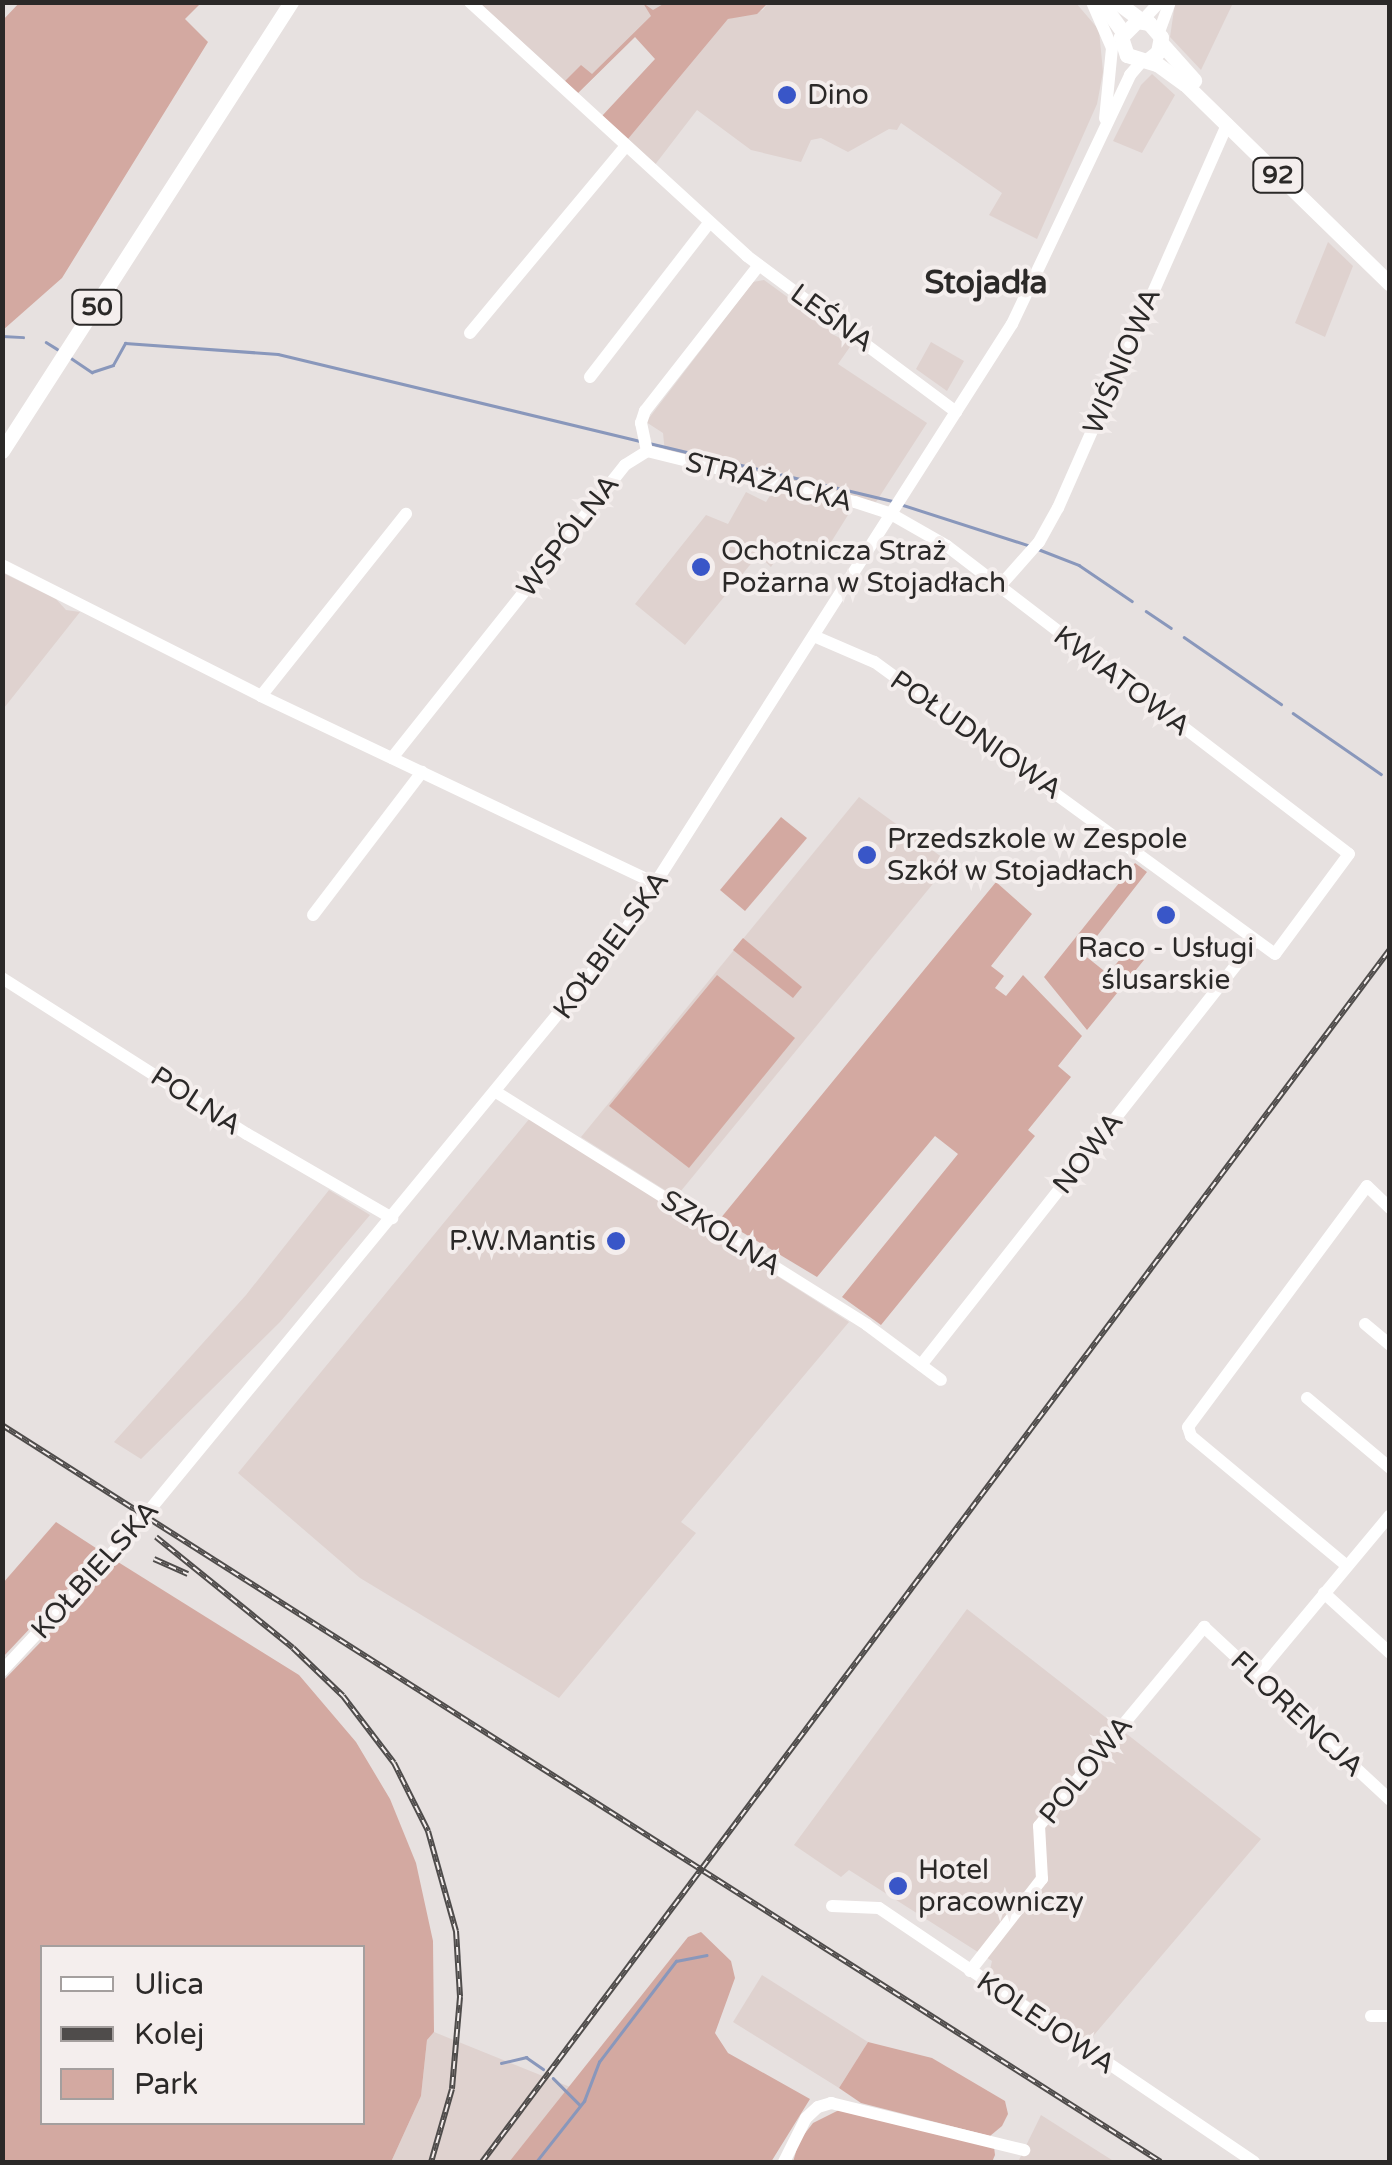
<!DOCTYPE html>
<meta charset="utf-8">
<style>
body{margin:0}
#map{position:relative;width:1392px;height:2165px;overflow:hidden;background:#e7e1e0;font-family:"Varela Round",sans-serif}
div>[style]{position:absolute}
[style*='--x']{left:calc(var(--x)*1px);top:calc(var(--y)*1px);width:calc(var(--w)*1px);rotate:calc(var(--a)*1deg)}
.built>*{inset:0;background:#dfd2cf}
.green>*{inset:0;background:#d3a9a1}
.stream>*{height:2.5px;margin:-1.25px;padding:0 1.25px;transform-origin:1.25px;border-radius:1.25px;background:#8997bb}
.minor>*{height:12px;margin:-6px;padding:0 6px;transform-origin:6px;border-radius:6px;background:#fff}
.major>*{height:15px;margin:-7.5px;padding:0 7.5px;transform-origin:7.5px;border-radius:7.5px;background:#fff}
.rail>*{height:6px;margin-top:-3px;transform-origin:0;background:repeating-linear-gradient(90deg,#f4eeed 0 8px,#4f4c4b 0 16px);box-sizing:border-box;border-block:2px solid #4f4c4b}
.dots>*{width:28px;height:28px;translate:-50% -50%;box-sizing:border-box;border:5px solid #f4eeed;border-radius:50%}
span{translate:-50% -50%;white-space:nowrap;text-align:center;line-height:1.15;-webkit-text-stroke:8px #f4eeed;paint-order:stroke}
.shield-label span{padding:2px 8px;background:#f4eeed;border:2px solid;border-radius:8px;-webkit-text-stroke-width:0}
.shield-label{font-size:25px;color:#2b2928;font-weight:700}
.poi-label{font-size:28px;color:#2b2928}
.left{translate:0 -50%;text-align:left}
.right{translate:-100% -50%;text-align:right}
.street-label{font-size:28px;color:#2b2928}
.quarter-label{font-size:32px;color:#2b2928;font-weight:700}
.frame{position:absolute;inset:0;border:5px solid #2b2928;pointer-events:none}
.legend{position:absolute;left:40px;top:1945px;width:325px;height:180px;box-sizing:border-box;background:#f4eeed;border:2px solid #a49f9e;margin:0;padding:12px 18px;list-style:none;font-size:30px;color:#2b2928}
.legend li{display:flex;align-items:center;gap:20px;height:50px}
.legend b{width:50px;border:2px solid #a49f9e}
</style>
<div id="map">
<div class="built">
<div style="clip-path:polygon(479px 3px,669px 3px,578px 93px)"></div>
<div style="clip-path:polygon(768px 3px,1076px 3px,1099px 30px,1103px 72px,1097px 104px,1037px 239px,989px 215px,1002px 193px,901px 123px,897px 130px,889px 129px,848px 152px,821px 138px,811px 140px,801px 162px,751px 150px,697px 110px,654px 166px,628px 139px,728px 19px,763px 10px)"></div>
<div style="clip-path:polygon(1175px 3px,1233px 3px,1201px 70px,1170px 37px)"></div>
<div style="clip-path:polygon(1152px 74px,1175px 95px,1142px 153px,1113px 141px,1141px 85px)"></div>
<div style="clip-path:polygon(1328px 242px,1353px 266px,1325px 337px,1295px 323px)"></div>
<div style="clip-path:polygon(764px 280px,833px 330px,832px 334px,852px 344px,838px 364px,927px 423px,876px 502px,665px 453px,663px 433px,646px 422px,753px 282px)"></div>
<div style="clip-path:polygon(931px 342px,964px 361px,947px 391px,916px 369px)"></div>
<div style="clip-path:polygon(776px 486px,853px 507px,823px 555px,801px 540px,792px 551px,785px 547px,771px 567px,758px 555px,685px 645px,635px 604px,706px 515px,728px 524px,746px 492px,766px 502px)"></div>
<div style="clip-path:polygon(3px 573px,56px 599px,66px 610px,80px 612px,4px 708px)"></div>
<div style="clip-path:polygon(859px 797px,950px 863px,676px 1197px,581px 1137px)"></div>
<div style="clip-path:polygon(530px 1118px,849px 1322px,681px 1522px,696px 1533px,559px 1698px,360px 1578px,238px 1473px)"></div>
<div style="clip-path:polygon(329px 1190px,370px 1215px,280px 1322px,141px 1459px,114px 1442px,246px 1295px)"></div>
<div style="clip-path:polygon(967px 1609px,1261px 1839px,1088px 2042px,989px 1974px,992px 1961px,849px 1870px,841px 1877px,794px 1845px)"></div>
<div style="clip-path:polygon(762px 1975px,868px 2042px,839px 2088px,733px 2022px)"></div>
<div style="clip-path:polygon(434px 2032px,570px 2087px,509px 2162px,391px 2162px,421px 2096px,427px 2040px)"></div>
<div style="clip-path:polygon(1041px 2115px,1115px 2162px,1018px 2162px)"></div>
</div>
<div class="green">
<div style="clip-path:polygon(20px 2px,201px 3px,185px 19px,208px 42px,62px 278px,3px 330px,3px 20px)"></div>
<div style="clip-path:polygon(643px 3px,653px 10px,665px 3px,768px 3px,757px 14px,728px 19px,628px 139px,602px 116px,655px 59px,635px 37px,578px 93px,565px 81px,581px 65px,592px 74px,651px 16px)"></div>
<div style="clip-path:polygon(781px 817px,807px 838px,745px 911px,720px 890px)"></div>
<div style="clip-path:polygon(1135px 863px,1147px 872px,1083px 954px,1108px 974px,1129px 948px,1144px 960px,1087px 1030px,1044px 977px)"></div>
<div style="clip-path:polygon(996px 882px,1032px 914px,991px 966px,1004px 976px,995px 988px,1006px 996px,1023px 975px,1082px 1036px,1058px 1066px,1071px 1077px,1028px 1130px,1035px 1136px,881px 1325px,842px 1297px,958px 1154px,935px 1136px,817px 1277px,720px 1219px)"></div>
<div style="clip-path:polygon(743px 938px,802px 987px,793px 998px,733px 950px)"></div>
<div style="clip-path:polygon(717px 975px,795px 1038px,689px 1168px,609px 1106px)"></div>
<div style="clip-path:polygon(56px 1522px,102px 1552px,3px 1657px,3px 1583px)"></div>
<div style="clip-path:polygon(evenodd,118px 1562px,299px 1675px,356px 1742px,390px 1799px,416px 1863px,433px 1941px,434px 2032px,427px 2040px,421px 2096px,391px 2162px,3px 2162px,3px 1681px,118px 1562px,42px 1948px,362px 1948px,362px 2122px,42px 2122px,42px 1948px)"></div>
<div style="clip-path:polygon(701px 1932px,731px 1961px,735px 1978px,715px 2033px,728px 2053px,810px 2099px,771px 2162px,509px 2162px,688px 1937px)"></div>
<div style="clip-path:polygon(868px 2042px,932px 2058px,1005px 2101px,1008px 2114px,1002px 2126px,990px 2136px,861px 2103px,839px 2088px)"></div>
<div style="clip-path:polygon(843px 2108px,994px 2147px,995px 2155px,992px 2162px,793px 2162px,799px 2141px,813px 2123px)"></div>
</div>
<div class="stream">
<div style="--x:2;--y:336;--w:21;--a:3"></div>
<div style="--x:46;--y:342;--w:13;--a:32"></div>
<div style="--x:68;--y:356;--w:29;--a:34"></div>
<div style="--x:92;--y:372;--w:22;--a:-18"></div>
<div style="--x:113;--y:365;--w:25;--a:-61"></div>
<div style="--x:125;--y:343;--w:153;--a:4.1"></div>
<div style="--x:278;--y:354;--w:373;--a:13.5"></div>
<div style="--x:649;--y:443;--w:251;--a:13.4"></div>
<div style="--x:900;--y:504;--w:138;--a:17.8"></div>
<div style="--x:1038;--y:549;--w:44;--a:21.3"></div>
<div style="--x:1079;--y:565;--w:64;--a:34.2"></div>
<div style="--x:1146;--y:611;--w:30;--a:34"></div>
<div style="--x:1184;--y:637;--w:118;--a:34.6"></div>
<div style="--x:1293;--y:713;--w:107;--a:34.7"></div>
<div style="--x:501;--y:2063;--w:26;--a:-13"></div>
<div style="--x:526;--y:2057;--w:21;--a:35"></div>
<div style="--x:553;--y:2078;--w:38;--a:45"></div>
<div style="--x:536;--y:2162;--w:78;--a:-51.8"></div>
<div style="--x:584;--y:2101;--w:42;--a:-69"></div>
<div style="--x:599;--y:2062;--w:127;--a:-52.7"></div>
<div style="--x:676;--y:1961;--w:31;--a:-11"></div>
</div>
<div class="minor">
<div style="--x:470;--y:2;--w:376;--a:42.5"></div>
<div style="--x:747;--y:256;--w:261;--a:36.7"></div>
<div style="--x:1092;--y:2;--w:50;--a:66.5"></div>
<div style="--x:1112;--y:48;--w:71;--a:95.6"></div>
<div style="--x:1142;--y:21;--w:26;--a:-47"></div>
<div style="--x:1159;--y:32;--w:32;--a:-70"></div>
<div style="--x:470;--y:333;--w:244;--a:-50.2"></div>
<div style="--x:590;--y:377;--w:195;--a:-52.3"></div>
<div style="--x:647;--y:451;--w:214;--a:13.8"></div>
<div style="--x:855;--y:502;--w:38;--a:18"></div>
<div style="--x:891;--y:514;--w:64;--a:29.7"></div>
<div style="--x:947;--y:546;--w:506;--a:37.46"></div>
<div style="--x:1349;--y:854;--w:124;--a:126.5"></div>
<div style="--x:1275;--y:954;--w:496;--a:-143.9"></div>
<div style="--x:874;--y:662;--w:65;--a:-156.6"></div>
<div style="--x:647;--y:451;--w:29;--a:-102"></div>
<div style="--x:641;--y:423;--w:13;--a:-72"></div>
<div style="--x:645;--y:411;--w:185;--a:-52"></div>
<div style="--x:2;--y:565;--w:290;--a:26.8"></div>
<div style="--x:261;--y:696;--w:438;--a:25.4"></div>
<div style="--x:999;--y:587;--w:60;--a:-48.4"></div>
<div style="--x:1039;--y:542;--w:39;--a:-61"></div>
<div style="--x:1058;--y:508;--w:420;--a:-66.2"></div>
<div style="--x:261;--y:696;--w:233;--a:-51.5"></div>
<div style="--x:392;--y:758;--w:374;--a:-51.5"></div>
<div style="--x:625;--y:465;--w:26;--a:-32"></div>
<div style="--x:313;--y:915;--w:180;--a:-52.7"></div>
<div style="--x:2;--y:978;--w:290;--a:32.5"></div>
<div style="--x:247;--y:1134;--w:168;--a:30.1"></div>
<div style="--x:496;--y:1092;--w:438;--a:32.1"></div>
<div style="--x:867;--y:1325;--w:92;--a:36.6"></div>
<div style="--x:1365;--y:1324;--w:33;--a:40"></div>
<div style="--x:921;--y:1365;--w:540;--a:-51.77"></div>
<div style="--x:1307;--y:1398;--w:109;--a:40.1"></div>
<div style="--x:1347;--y:1566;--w:203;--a:-140.2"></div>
<div style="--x:1191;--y:1436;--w:9;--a:-108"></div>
<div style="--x:1188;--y:1427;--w:300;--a:-53.4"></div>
<div style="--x:1367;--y:1186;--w:32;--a:44"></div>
<div style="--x:1324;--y:1593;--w:89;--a:42.3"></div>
<div style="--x:2;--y:1671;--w:186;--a:-47"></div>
<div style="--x:129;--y:1535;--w:774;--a:-50.55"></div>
<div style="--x:621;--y:937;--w:727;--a:-57.47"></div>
<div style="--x:1012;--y:324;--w:276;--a:-64.6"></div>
<div style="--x:1130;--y:75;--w:18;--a:-49"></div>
<div style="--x:1256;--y:1676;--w:209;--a:-50.2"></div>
<div style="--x:832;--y:1906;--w:47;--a:2.4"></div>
<div style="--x:879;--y:1908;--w:453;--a:34.1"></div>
<div style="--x:970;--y:1971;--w:117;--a:-52"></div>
<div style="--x:1042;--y:1879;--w:53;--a:-93.2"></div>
<div style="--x:1039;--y:1826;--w:259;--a:-50.3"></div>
<div style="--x:1204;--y:1627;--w:254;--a:42.9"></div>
<div style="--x:1371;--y:2016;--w:19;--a:0"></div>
<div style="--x:784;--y:2162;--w:49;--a:-63.4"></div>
<div style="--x:806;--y:2118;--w:16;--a:-43"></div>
<div style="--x:818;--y:2107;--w:14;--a:-17"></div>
<div style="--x:831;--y:2103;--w:199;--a:13.7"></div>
</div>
<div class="major">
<div style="--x:1101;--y:2;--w:37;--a:54"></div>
<div style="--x:1117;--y:2;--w:31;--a:37"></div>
<div style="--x:1161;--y:43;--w:50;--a:48.3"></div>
<div style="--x:1148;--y:60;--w:13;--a:-39"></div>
<div style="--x:1158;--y:52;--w:15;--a:-79"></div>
<div style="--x:1161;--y:37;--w:18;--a:-131"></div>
<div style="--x:1149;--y:23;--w:12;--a:-171"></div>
<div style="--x:1137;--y:21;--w:23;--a:135"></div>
<div style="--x:1121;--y:37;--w:19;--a:72"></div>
<div style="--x:1127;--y:55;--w:31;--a:17"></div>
<div style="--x:1157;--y:64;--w:34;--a:36"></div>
<div style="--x:1185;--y:84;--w:286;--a:44.3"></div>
<div style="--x:2;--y:451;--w:534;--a:-57.23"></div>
</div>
<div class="rail">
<div style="--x:2;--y:1425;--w:1373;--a:32.45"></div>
<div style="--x:156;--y:1537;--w:176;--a:39"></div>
<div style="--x:293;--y:1648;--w:69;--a:43.8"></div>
<div style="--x:343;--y:1696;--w:84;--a:52.7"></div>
<div style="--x:394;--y:1763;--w:76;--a:63.4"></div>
<div style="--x:428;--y:1831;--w:104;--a:74.4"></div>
<div style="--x:456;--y:1931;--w:66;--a:86.5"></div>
<div style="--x:460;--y:1997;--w:92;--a:95"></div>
<div style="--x:452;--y:2089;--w:76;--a:106"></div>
<div style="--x:154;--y:1559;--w:37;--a:24"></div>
<div style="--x:482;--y:2162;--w:1515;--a:-53.18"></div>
</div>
<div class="dots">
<div style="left:787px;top:95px;background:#3956c8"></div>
<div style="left:701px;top:567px;background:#3956c8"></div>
<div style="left:867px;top:855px;background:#3956c8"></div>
<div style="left:1166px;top:915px;background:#3956c8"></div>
<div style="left:616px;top:1241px;background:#3956c8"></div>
<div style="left:898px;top:1886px;background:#3956c8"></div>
</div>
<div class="shield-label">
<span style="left:1278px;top:175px">92</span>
<span style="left:97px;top:307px">50</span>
</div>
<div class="poi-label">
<span class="left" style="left:807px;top:95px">Dino</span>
<span class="left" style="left:721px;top:567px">Ochotnicza Straż<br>Pożarna w Stojadłach</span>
<span class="left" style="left:887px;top:855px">Przedszkole w Zespole<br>Szkół w Stojadłach</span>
<span style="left:1166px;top:964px">Raco - Usługi<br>ślusarskie</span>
<span class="right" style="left:596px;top:1241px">P.W.Mantis</span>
<span class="left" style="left:918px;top:1886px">Hotel<br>pracowniczy</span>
</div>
<div class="street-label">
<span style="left:832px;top:318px;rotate:36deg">LEŚNA</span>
<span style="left:1122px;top:361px;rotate:-67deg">WIŚNIOWA</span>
<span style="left:769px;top:482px;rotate:14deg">STRAŻACKA</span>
<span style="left:568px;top:536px;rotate:-52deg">WSPÓLNA</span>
<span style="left:1122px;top:681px;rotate:37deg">KWIATOWA</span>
<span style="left:976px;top:735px;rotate:35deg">POŁUDNIOWA</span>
<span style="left:611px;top:945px;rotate:-54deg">KOŁBIELSKA</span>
<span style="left:196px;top:1101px;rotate:33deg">POLNA</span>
<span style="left:1088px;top:1153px;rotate:-52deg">NOWA</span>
<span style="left:721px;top:1233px;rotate:32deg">SZKOLNA</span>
<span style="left:95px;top:1570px;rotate:-48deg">KOŁBIELSKA</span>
<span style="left:1297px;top:1714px;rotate:43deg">FLORENCJA</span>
<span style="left:1086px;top:1770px;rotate:-51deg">POLOWA</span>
<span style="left:1046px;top:2023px;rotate:34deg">KOLEJOWA</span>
</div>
<div class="quarter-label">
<span style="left:986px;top:283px">Stojadła</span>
</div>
<div class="frame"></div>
<ul class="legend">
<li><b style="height:12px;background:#fff"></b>Ulica</li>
<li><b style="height:12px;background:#4f4c4b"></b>Kolej</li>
<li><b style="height:28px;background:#d3a9a1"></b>Park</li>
</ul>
</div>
